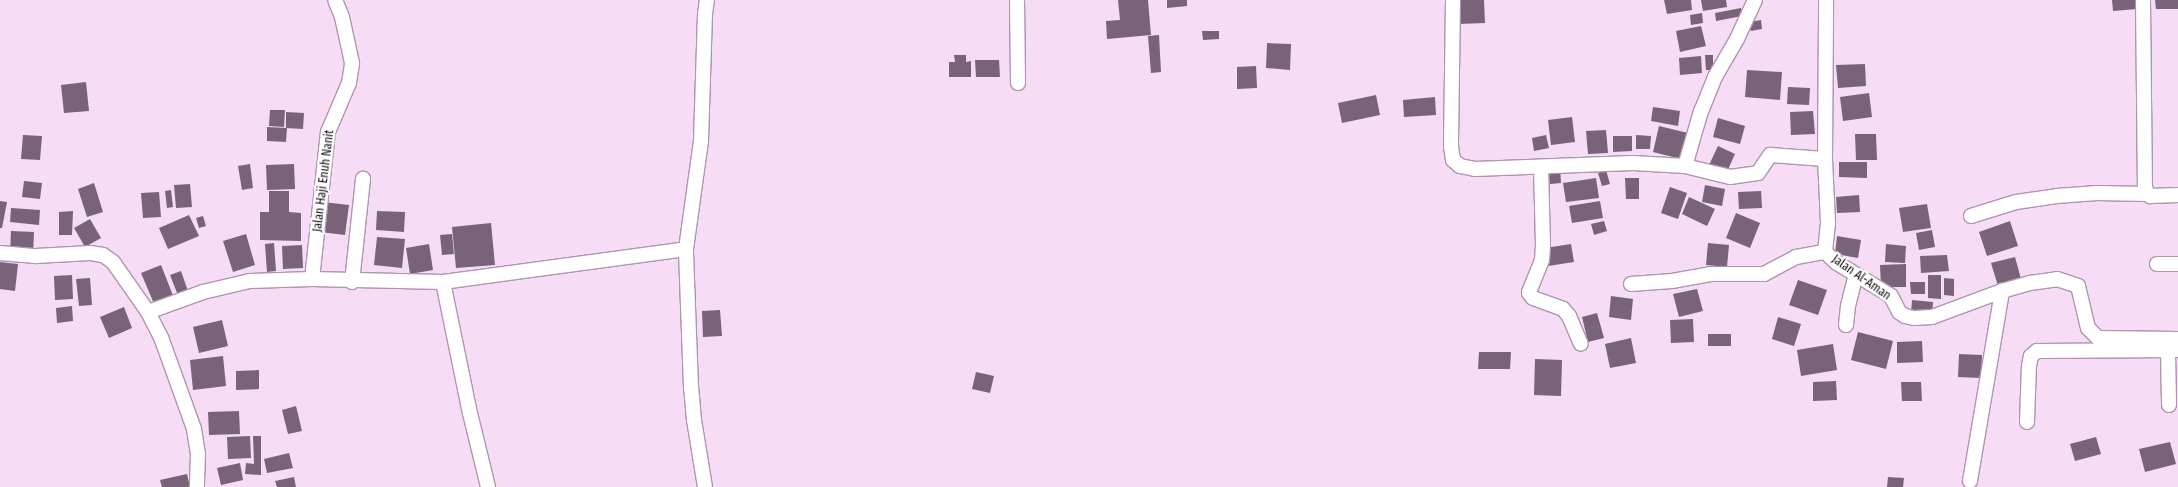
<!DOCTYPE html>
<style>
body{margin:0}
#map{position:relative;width:2178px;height:487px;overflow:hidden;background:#f6ddf5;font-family:"Fira Sans Condensed",sans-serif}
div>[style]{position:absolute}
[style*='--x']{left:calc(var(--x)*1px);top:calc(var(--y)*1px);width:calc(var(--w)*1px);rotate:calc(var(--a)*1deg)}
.building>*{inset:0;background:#786378}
.roads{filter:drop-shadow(1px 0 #ae96ad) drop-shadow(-1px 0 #ae96ad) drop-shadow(0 1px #ae96ad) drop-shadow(0 -1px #ae96ad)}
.street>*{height:14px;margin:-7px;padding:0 7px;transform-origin:7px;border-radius:7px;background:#fff}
span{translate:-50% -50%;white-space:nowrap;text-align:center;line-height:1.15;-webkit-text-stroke:4.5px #fff;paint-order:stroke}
.street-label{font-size:12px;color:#110911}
</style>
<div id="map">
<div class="building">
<div style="clip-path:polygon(1118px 0,1148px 0,1151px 35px,1107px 39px,1106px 21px,1120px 20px)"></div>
<div style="clip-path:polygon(1167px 0,1187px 0,1187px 6px,1167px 8px)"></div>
<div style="clip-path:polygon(1458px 0,1484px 0,1485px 23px,1458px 24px)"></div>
<div style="clip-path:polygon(1664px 0,1691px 0,1692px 10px,1667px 14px)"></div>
<div style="clip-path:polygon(1701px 0,1726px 0,1727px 7px,1703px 11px)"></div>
<div style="clip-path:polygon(2112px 0,2137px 0,2137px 9px,2113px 11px)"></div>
<div style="clip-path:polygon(2155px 0,2178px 0,2178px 9px,2156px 9px)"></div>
<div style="clip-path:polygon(1741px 8px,1742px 16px,1716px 21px,1715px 13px)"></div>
<div style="clip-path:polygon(1702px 13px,1703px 23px,1691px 25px,1690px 15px)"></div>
<div style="clip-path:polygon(1761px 20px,1762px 29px,1751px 31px,1749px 22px)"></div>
<div style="clip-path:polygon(1701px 26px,1706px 46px,1680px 52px,1676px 31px)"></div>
<div style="clip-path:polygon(1202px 31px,1219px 31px,1219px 39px,1203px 40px)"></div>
<div style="clip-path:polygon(1159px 35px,1161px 72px,1151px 73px,1148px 36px)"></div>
<div style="clip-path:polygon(1267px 43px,1291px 44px,1290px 70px,1266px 68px)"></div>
<div style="clip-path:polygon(954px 55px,966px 55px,966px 62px,971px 61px,971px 77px,949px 77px,949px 62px,955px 62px)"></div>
<div style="clip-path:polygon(1705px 55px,1713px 55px,1713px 70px,1706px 70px)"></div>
<div style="clip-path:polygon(1701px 56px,1702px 73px,1680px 75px,1679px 58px)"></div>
<div style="clip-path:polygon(975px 60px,999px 60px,1000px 77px,976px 77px)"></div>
<div style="clip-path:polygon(1865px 64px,1866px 86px,1838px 88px,1836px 65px)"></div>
<div style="clip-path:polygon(1256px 66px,1257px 88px,1237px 89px,1237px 67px)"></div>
<div style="clip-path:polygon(1747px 70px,1782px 72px,1780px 100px,1745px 97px)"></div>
<div style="clip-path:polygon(86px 82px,89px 111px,64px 113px,61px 85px)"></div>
<div style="clip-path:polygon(1788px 87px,1810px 88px,1809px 105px,1787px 104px)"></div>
<div style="clip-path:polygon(1869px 93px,1872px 117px,1843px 121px,1840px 97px)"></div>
<div style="clip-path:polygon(1376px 95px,1380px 115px,1342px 123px,1338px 103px)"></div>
<div style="clip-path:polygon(1435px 97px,1436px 115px,1404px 117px,1403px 100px)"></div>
<div style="clip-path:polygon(1653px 107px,1680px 111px,1678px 126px,1651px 121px)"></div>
<div style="clip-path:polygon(270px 110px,285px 110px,284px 127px,269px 126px)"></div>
<div style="clip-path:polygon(1813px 111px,1815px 134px,1791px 135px,1790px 112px)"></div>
<div style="clip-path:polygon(286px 112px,304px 113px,303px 129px,286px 128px)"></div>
<div style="clip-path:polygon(1572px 117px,1575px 142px,1551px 145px,1548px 120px)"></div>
<div style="clip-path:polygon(1718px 118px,1745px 126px,1740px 144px,1713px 137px)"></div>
<div style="clip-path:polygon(1659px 126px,1688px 133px,1681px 159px,1653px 152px)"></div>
<div style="clip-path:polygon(267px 127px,287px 128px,286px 142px,267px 141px)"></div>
<div style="clip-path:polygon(1606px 130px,1608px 153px,1588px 154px,1586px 131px)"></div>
<div style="clip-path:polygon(1855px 134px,1876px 134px,1877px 160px,1856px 160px)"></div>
<div style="clip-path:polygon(23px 135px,42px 136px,40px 160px,21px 159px)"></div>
<div style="clip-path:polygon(1546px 135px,1549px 148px,1534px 151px,1532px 138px)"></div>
<div style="clip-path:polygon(1636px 135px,1651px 136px,1650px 149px,1636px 149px)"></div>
<div style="clip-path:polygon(1613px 136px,1632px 136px,1632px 151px,1613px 152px)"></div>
<div style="clip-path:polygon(1718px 146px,1735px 154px,1726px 174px,1709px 165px)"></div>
<div style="clip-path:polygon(1839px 162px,1867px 162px,1867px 178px,1839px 177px)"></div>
<div style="clip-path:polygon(250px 164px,253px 188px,242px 190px,238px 166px)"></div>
<div style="clip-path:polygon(294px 164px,295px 189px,267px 190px,266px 165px)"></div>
<div style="clip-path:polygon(1560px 166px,1561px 183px,1550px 184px,1548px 168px)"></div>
<div style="clip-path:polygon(1606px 170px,1610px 184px,1602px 186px,1598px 173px)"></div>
<div style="clip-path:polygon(1596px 178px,1599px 198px,1566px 202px,1563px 183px)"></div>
<div style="clip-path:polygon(1625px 178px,1639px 178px,1639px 199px,1626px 199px)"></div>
<div style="clip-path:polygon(24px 181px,42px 183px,40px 199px,22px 197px)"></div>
<div style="clip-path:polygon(94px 183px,103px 212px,87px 217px,78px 189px)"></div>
<div style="clip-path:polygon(190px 184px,192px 207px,176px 208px,174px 185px)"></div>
<div style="clip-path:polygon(1705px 185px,1725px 189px,1722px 206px,1702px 202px)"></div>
<div style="clip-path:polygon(1670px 187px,1687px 193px,1678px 219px,1661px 213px)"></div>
<div style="clip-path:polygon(171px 190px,173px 207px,167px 208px,165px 191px)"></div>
<div style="clip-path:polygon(269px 191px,289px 191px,289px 212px,301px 213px,301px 241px,260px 240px,260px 212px,269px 212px)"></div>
<div style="clip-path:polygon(1761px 191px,1762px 208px,1739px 209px,1738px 192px)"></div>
<div style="clip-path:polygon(159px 192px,161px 217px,143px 218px,141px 193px)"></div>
<div style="clip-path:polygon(1859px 195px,1860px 212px,1837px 213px,1836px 197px)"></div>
<div style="clip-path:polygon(1689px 197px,1715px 209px,1707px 226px,1682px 214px)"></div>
<div style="clip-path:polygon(0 201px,7px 202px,2px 228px,0 228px)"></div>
<div style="clip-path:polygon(1600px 201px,1603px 218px,1572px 223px,1569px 206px)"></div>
<div style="clip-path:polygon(323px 202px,349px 205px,345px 235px,320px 232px)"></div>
<div style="clip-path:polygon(1927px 204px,1931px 228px,1903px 232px,1899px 208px)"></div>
<div style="clip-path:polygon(11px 208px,40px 210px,39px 225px,10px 222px)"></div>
<div style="clip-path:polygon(73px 211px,72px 235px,59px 235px,59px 212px)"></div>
<div style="clip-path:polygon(377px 211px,405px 212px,404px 232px,376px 230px)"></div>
<div style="clip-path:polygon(1736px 213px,1760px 223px,1750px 248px,1726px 238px)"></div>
<div style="clip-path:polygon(189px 215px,199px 236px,168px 249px,159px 228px)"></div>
<div style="clip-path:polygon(203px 216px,206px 226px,199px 228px,196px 218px)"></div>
<div style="clip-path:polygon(90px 219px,101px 238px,85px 247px,74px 228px)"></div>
<div style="clip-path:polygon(1604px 221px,1607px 231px,1594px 235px,1591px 224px)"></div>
<div style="clip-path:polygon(2010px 221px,2018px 246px,1987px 256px,1979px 232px)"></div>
<div style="clip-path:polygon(491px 223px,495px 265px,456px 268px,452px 227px)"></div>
<div style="clip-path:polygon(1932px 230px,1935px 247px,1919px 250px,1916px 233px)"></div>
<div style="clip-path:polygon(11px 231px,34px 232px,33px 255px,10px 253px)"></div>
<div style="clip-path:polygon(246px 234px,255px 265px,233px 272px,223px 241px)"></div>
<div style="clip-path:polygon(452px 234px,454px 254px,442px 255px,440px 235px)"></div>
<div style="clip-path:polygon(1837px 236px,1861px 240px,1858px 258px,1835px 254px)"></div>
<div style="clip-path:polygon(377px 237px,405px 239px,402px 268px,374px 265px)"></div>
<div style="clip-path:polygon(274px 243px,276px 271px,267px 272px,265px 244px)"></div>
<div style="clip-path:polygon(1708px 243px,1729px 245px,1727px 267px,1706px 265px)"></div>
<div style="clip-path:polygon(429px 244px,433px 270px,410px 274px,406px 248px)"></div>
<div style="clip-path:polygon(1571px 244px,1574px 262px,1548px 266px,1545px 248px)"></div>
<div style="clip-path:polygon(1886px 244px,1906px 246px,1905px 263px,1885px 262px)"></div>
<div style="clip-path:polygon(302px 245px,303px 268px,283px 269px,282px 246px)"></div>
<div style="clip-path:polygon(1947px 255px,1949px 271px,1921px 273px,1920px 256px)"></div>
<div style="clip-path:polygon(2015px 257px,2021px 279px,1998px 286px,1991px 263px)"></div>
<div style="clip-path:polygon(0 262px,18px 264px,15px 291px,0 289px)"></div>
<div style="clip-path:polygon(1906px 264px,1906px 287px,1881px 287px,1880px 265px)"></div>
<div style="clip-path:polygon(161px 265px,174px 298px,155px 306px,141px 273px)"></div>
<div style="clip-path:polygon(181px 271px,189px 294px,179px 298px,170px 275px)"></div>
<div style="clip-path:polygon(72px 275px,73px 299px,55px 300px,54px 276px)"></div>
<div style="clip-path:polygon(1928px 275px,1941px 275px,1941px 299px,1928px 298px)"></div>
<div style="clip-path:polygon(90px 278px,92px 305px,79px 306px,76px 279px)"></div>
<div style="clip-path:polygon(1944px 278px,1954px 279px,1954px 296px,1944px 295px)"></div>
<div style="clip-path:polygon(1798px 280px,1827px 290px,1818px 315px,1789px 305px)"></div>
<div style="clip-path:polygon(1910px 282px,1925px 282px,1925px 294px,1911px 294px)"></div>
<div style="clip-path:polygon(1697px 289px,1703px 311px,1679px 317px,1673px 294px)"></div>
<div style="clip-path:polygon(1611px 296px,1633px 299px,1631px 320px,1609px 317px)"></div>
<div style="clip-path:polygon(1912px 300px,1933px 302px,1932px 315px,1911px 313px)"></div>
<div style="clip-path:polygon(72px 306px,73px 321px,57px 323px,56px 308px)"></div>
<div style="clip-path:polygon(124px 307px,132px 328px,109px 338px,100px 317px)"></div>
<div style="clip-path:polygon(720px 310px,722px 336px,703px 337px,702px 311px)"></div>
<div style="clip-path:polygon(1597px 313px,1604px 338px,1588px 342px,1582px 317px)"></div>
<div style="clip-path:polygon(1778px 317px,1801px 324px,1794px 346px,1772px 339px)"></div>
<div style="clip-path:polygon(1693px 319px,1694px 342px,1671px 343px,1670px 320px)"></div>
<div style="clip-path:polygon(222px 320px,228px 346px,199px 353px,193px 327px)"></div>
<div style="clip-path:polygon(1858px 332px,1893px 341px,1886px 369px,1851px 360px)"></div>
<div style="clip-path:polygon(1708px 334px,1731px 334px,1731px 346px,1708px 346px)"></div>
<div style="clip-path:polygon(1631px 338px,1636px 363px,1610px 368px,1605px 344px)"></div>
<div style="clip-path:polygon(1922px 341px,1923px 362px,1897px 363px,1897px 342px)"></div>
<div style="clip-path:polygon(1833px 344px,1837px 370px,1801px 376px,1797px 350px)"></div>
<div style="clip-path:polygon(1479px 352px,1511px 352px,1510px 369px,1478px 369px)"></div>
<div style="clip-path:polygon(1959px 354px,1982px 355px,1981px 378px,1958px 377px)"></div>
<div style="clip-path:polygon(223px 356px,226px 386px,193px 390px,190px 360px)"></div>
<div style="clip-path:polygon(1535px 359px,1562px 360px,1561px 396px,1534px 395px)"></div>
<div style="clip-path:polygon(259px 370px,259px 389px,236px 390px,236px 371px)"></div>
<div style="clip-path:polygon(976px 372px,994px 376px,990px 393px,972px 389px)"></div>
<div style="clip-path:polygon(1836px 381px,1837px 400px,1813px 401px,1813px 382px)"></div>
<div style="clip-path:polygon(1901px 382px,1921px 382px,1922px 401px,1902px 401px)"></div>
<div style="clip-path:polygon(296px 406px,302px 431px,288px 434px,282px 410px)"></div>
<div style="clip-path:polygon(239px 411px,240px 434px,209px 435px,208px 412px)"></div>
<div style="clip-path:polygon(250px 436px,251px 458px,228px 459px,227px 437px)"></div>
<div style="clip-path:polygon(253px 436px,261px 436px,261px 475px,245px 474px,246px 463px,254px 464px)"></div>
<div style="clip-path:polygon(2096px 437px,2101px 454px,2075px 461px,2070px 444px)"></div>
<div style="clip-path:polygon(2170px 442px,2176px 464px,2145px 472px,2139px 449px)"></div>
<div style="clip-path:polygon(289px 453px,293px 468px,267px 473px,264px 459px)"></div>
<div style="clip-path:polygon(240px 463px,243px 480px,221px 485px,217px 468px)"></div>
<div style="clip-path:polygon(187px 474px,190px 487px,162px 487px,160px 480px)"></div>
<div style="clip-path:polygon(294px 477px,296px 487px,277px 487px,275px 481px)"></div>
<div style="clip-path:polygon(1888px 477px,1904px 478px,1903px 487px,1887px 487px)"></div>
</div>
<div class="roads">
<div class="street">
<div style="--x:1017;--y:0;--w:83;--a:89.3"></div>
<div style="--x:1453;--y:0;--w:146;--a:90.8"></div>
<div style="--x:1451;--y:146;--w:14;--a:82"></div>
<div style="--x:1453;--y:160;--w:9;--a:41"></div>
<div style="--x:1460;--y:166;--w:15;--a:11"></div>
<div style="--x:1475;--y:169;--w:158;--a:-2.2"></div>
<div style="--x:1633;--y:163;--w:52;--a:3.3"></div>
<div style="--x:1755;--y:0;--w:43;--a:114.8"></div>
<div style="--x:1737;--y:39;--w:44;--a:120.1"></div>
<div style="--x:1715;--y:77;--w:37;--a:112"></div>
<div style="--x:1701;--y:111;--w:57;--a:106.2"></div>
<div style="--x:1685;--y:166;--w:46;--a:13.7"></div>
<div style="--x:1730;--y:177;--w:28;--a:-8"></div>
<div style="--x:1758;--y:173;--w:22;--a:-56"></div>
<div style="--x:1770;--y:155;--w:55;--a:4.2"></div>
<div style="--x:1825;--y:159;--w:64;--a:87.3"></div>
<div style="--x:1828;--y:223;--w:29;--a:96"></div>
<div style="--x:1825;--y:252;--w:16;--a:43"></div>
<div style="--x:1837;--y:263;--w:63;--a:31.4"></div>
<div style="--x:1891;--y:296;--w:18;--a:63"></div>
<div style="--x:1899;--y:312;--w:7;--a:34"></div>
<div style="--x:1905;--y:316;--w:9;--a:13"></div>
<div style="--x:1914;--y:318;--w:18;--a:-3"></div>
<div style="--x:1932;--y:317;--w:75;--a:-20.4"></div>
<div style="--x:2002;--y:291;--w:29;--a:-16"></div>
<div style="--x:2030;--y:283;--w:27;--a:-8"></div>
<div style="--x:2057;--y:279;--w:22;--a:18"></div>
<div style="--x:2078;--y:286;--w:43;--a:76.6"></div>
<div style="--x:2088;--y:328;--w:14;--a:45"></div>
<div style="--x:2098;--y:338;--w:80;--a:0.7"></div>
<div style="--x:2143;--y:0;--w:189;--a:89.4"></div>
<div style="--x:2145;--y:189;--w:9;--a:54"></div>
<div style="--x:2150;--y:196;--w:28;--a:-2"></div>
<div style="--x:1825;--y:159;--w:159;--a:-89.6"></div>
<div style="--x:1541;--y:168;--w:78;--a:88.5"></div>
<div style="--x:1543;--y:246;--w:14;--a:94"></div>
<div style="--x:1542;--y:260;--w:35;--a:112"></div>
<div style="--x:1529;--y:293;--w:6;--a:51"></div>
<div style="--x:1533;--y:298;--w:32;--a:20"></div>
<div style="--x:1563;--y:309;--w:9;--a:49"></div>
<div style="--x:1569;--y:316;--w:30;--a:67"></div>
<div style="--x:1971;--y:216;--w:47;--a:-17.3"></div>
<div style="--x:2016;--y:202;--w:41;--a:-8.3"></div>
<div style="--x:2057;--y:196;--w:40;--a:-4.3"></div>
<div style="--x:2097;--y:193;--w:50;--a:1.1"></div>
<div style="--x:0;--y:253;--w:36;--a:5"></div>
<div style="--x:36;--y:256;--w:54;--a:-3.2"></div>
<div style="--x:90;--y:253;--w:13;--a:9"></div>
<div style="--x:103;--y:255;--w:12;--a:35"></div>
<div style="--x:113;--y:262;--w:61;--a:55"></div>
<div style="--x:148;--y:312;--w:59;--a:-20"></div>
<div style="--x:203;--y:292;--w:48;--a:-13.2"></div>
<div style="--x:250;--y:281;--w:62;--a:-1.8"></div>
<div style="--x:312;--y:279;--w:131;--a:1.3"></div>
<div style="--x:443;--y:282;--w:245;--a:-7.7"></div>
<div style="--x:2157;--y:264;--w:21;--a:0"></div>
<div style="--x:312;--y:279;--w:148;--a:-83.8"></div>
<div style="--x:328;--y:132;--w:53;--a:-66.8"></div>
<div style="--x:349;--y:83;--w:20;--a:-81"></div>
<div style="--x:352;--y:63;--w:47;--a:-102.3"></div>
<div style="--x:342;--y:17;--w:18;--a:-112"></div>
<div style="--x:352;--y:282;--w:104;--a:-83.9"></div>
<div style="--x:443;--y:282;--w:134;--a:78.4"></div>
<div style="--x:470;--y:413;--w:76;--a:76.3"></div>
<div style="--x:1631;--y:284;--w:41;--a:-4.2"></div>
<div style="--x:1672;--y:281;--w:39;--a:-10"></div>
<div style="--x:1710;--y:274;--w:54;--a:0"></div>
<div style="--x:1764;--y:274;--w:36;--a:-28"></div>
<div style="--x:1796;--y:257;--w:29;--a:-10"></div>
<div style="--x:148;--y:312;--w:31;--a:63"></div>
<div style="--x:162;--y:340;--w:95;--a:70.2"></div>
<div style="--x:194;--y:429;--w:25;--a:81"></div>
<div style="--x:198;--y:454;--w:33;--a:92"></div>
<div style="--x:1846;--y:325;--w:19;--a:-84"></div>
<div style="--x:1848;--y:306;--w:32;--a:-76"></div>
<div style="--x:2168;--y:351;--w:54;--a:88.9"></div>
<div style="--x:2027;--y:422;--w:56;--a:-88"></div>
<div style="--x:2029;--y:366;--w:10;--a:-79"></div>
<div style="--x:2031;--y:356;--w:8;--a:-40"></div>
<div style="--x:2037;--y:351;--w:141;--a:-0.4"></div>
<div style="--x:1970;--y:481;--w:193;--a:-80.4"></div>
<div style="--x:705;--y:487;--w:68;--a:-99.3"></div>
<div style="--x:694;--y:420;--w:32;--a:-95"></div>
<div style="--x:691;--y:388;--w:139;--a:-92.1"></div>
<div style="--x:686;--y:249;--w:109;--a:-82.1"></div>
<div style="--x:701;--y:141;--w:127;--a:-88.2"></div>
<div style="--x:705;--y:14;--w:14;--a:-82"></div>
</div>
</div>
<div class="street-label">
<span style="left:324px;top:181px;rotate:-83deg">Jalan Haji Enuh Nanit</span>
<span style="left:1861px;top:278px;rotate:35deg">Jalan Al-Aman</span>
</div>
</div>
